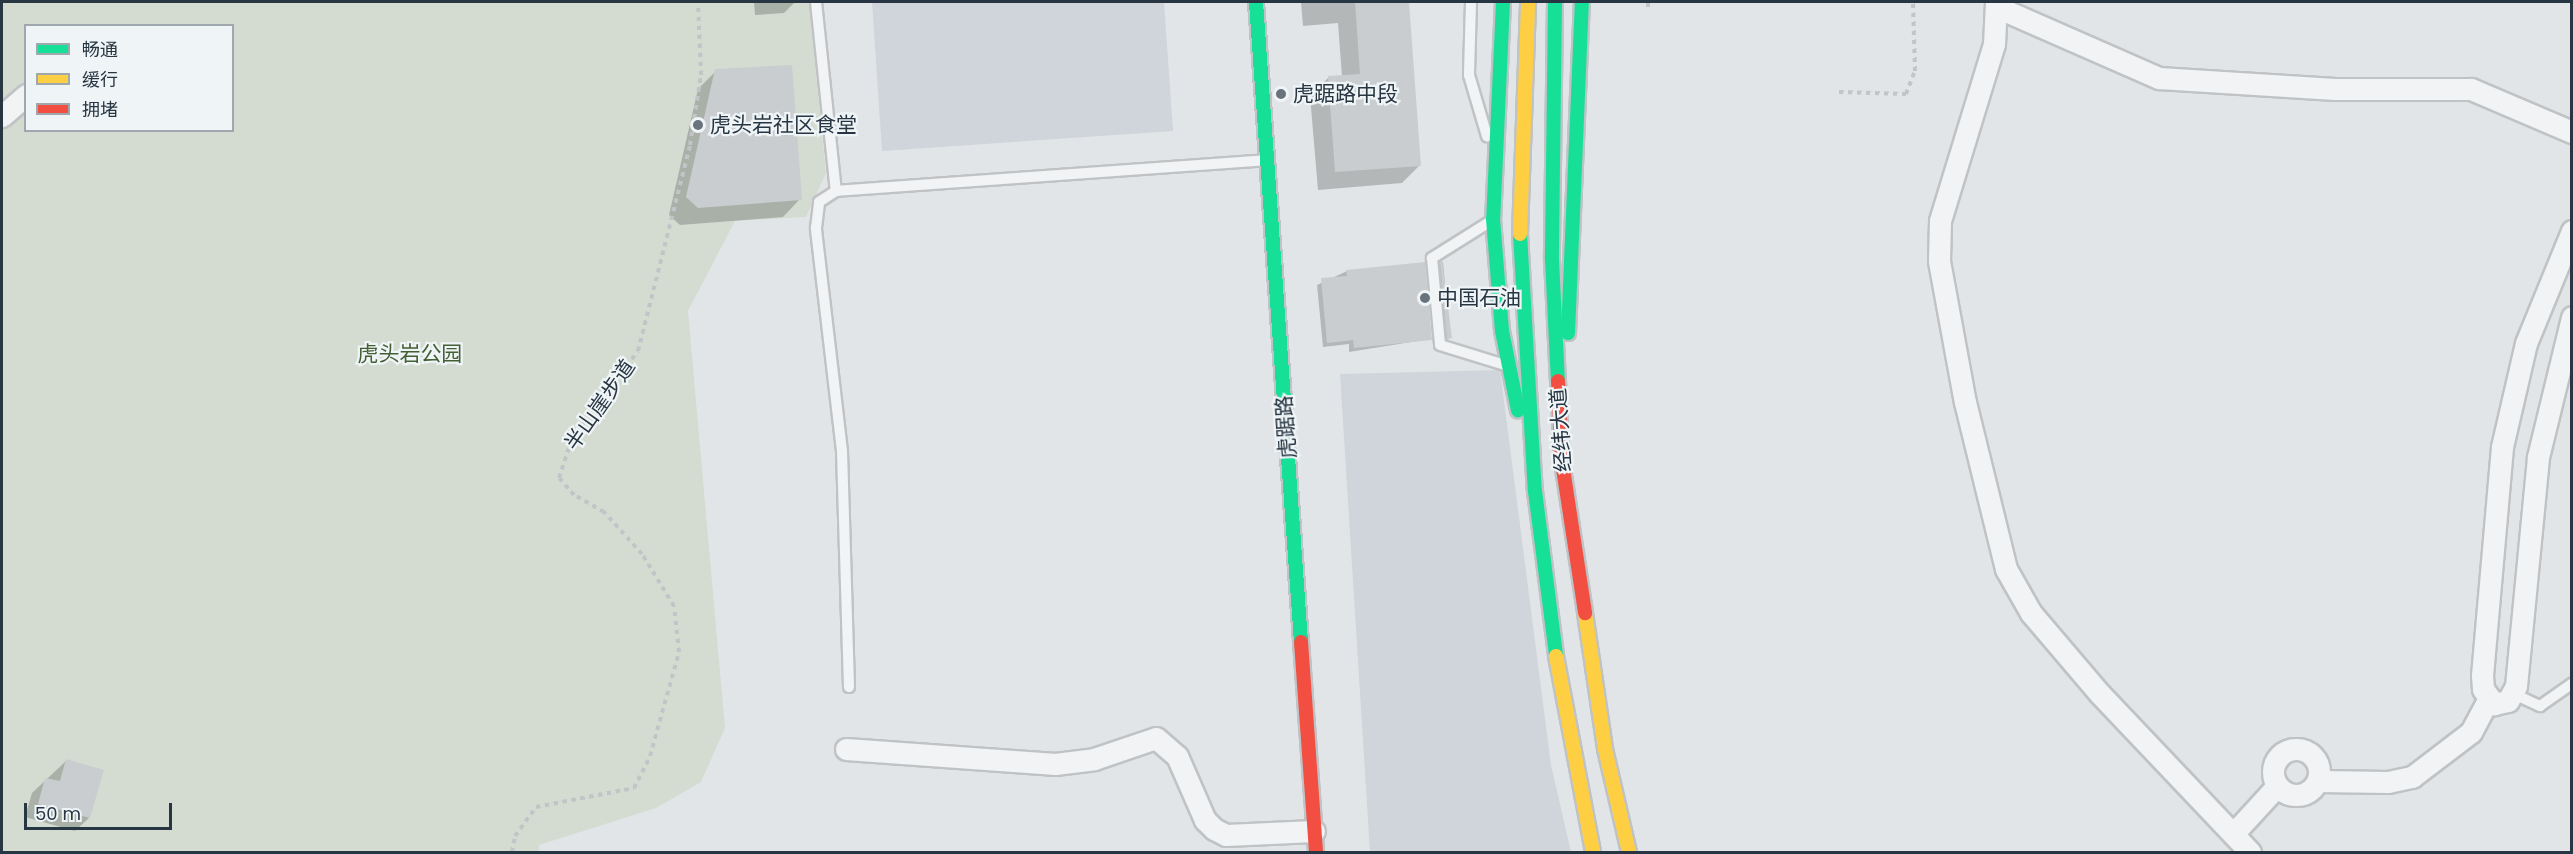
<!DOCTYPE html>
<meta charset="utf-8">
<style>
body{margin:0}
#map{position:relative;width:2573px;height:854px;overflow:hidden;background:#e2e5e7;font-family:Poppins,"Noto Sans SC",sans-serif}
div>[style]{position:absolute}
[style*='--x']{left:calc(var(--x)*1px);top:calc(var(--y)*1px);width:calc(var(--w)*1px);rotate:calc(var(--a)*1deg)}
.built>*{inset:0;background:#cfd5db}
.green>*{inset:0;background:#d4dcd2}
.shadow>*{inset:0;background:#0003}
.building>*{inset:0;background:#cacdcf}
.path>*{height:4px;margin-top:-2px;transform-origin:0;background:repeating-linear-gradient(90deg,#c1c5c7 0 4.5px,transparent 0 9px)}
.roads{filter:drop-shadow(2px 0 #c0c3c5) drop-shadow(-2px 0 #c0c3c5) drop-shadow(0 2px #c0c3c5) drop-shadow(0 -2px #c0c3c5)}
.lane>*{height:10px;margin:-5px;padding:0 5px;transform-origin:5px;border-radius:5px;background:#f1f3f4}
.street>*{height:21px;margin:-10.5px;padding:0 10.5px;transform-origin:10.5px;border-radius:10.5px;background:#f1f3f4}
.street>.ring{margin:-10.5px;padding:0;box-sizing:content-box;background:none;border:21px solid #f1f3f4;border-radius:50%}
.fast>*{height:14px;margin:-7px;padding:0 7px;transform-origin:7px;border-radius:7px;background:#16e098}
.slow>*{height:14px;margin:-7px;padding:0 7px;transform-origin:7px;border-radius:7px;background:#ffcf43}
.jam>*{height:14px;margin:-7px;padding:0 7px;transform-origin:7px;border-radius:7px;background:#f24e42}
.dots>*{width:16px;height:16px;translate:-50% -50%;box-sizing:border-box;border:3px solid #eff4f7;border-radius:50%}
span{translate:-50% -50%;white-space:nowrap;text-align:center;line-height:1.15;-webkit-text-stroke:4.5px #eff4f7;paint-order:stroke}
.poi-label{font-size:21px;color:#273642}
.left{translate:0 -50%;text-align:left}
.park-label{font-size:21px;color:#435f33}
.street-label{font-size:21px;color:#273642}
.frame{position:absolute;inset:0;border:3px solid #273642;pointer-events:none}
.legend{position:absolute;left:24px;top:24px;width:210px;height:108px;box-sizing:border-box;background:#eff4f7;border:2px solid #9fa8af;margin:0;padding:8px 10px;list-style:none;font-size:18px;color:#273642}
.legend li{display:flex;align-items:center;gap:12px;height:30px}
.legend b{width:30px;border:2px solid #9fa8af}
.scale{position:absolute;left:24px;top:803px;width:148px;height:27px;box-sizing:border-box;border:3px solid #273642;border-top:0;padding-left:8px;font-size:18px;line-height:21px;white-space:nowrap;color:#273642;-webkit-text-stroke:4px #eff4f7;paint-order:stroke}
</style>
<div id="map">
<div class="built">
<div style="clip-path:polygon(872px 2px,1164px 2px,1173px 131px,882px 151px)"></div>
<div style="clip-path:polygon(1500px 370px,1551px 765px,1571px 852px,1370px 852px,1340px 374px)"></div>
</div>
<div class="green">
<div style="clip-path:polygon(evenodd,2px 2px,809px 2px,826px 173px,806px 217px,735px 221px,688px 311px,725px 728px,701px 782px,656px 808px,539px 845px,539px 852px,2px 852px,2px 2px,26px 26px,232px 26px,232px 130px,26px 130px,26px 26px)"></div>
</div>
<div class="shadow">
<div style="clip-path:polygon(754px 2px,795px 2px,784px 13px,755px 15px)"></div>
<div style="clip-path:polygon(1301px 2px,1407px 2px,1420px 165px,1402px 183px,1318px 190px,1310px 96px,1328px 78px,1342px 77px,1338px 23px,1303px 26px)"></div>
<div style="clip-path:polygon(716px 71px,800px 199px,783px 217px,680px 225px,669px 215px,698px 89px)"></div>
<div style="clip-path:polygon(1443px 262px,1450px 338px,1443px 342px,1439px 266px)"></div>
<div style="clip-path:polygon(1347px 271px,1430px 339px,1349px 352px,1349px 344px,1323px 347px,1317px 285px)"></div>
<div style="clip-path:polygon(66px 761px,89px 818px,75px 831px,25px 817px,32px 793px)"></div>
</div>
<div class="building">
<div style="clip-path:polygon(1355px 2px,1409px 2px,1421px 166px,1335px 172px,1328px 76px,1360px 74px)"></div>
<div style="clip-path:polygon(792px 65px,802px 200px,698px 208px,686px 197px,715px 69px)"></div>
<div style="clip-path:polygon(1442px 260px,1452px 338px,1447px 339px,1440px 262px)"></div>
<div style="clip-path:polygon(1425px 262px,1432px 340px,1354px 348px,1353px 340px,1327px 343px,1321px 278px,1347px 276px,1346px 270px)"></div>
<div style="clip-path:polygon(66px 759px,104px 770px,90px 818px,38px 804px,45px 778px,60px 781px)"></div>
</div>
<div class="path">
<div style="--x:1648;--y:7;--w:5;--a:-90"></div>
<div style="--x:1839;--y:92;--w:67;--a:1.7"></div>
<div style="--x:1906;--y:94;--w:25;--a:-69"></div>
<div style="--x:1915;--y:71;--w:69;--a:-91.7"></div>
<div style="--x:512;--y:852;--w:16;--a:-79"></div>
<div style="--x:515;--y:836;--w:36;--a:-54"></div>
<div style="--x:536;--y:807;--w:100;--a:-11"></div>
<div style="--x:634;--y:788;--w:36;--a:-63"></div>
<div style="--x:650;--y:756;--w:108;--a:-74.4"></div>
<div style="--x:679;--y:652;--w:46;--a:-96.2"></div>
<div style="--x:674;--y:606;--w:61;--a:-121.6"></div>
<div style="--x:642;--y:554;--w:57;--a:-132.1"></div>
<div style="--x:604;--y:512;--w:34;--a:-150"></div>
<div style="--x:574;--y:495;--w:23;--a:-131"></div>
<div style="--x:559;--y:478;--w:42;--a:-72"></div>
<div style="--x:572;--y:438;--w:109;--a:-52.8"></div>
<div style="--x:638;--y:351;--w:212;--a:-75.8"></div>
<div style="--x:690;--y:145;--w:71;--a:-81.1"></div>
<div style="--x:701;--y:75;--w:73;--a:-92.4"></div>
</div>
<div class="roads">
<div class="lane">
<div style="--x:816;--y:2;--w:190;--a:84"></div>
<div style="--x:1471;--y:2;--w:73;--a:91.6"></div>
<div style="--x:1469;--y:75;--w:64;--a:73.6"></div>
<div style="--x:1491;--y:221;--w:70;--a:147.9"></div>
<div style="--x:1432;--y:258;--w:87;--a:84.7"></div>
<div style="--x:1440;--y:345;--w:68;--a:17.1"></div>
<div style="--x:849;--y:687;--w:236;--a:-91.7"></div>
<div style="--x:842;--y:451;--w:225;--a:-96.7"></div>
<div style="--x:816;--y:228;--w:26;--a:-83"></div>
<div style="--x:819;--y:202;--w:20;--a:-33"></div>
<div style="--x:836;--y:191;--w:429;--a:-4.1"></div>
<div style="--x:2514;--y:694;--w:29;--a:25"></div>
<div style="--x:2540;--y:706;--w:39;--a:-35"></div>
</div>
<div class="street">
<div style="--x:1996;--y:2;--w:42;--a:92.7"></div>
<div style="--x:1994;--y:44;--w:185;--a:107"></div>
<div style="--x:1940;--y:221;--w:40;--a:91.4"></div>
<div style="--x:1939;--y:261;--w:143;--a:79.6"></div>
<div style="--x:1965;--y:402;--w:172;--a:76.2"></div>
<div style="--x:2006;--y:569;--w:51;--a:60.4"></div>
<div style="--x:2031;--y:613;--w:106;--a:49.6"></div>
<div style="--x:2100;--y:694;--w:218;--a:46.5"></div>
<div style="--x:1997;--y:7;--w:177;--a:23.7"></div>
<div style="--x:2159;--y:78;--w:176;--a:3.6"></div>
<div style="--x:2335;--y:89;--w:136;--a:0"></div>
<div style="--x:2471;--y:89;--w:110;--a:23.1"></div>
<div style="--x:2;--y:116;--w:32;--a:-41"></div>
<div style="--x:2572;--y:231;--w:121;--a:112.3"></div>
<div style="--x:2526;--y:343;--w:107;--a:103"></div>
<div style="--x:2502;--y:447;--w:229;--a:95"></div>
<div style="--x:2482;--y:675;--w:14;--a:86"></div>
<div style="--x:2483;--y:689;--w:19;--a:54"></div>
<div style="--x:2494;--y:704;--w:14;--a:-12"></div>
<div style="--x:2508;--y:701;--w:17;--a:-62"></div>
<div style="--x:2516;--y:686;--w:230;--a:-84.5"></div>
<div style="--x:2538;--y:457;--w:144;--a:-76.3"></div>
<div class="ring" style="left:2273px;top:749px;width:25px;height:25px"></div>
<div style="--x:846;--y:749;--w:210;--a:4.1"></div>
<div style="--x:1055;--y:764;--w:39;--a:-7"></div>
<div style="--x:1094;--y:759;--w:65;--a:-18.7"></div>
<div style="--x:1156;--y:738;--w:28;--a:41"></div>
<div style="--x:1177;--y:756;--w:70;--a:66.4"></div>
<div style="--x:1205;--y:820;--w:13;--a:45"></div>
<div style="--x:1214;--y:829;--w:13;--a:27"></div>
<div style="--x:1226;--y:835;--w:88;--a:-2.6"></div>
<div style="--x:2318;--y:781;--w:70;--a:0.8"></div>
<div style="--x:2388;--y:782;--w:25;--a:-12"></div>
<div style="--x:2412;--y:777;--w:74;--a:-37.3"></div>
<div style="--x:2471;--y:732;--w:36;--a:-62"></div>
<div style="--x:2233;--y:834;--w:65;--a:-47.5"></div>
</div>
<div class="fast">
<div style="--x:1256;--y:2;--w:642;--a:85.98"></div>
<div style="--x:1503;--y:2;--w:217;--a:92.6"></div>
<div style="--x:1493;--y:219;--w:112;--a:85.4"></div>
<div style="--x:1502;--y:331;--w:81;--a:78.6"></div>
<div style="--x:1555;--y:2;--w:258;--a:90.7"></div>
<div style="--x:1552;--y:260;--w:121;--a:87.2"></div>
<div style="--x:1520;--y:234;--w:257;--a:86.7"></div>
<div style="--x:1535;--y:491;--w:166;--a:82.7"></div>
<div style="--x:1568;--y:333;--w:331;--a:-87.6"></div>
</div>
<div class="slow">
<div style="--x:1520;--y:234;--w:232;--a:-88"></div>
<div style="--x:1585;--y:613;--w:137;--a:81.6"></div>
<div style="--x:1605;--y:749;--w:106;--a:76.9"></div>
<div style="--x:1556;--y:656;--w:199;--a:79.3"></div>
</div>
<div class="jam">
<div style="--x:1558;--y:381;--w:81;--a:87.2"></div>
<div style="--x:1562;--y:462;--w:153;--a:81.3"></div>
<div style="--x:1301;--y:642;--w:211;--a:85.9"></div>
</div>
</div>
<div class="dots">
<div style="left:1281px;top:94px;background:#68737c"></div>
<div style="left:698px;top:125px;background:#68737c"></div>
<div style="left:1425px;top:298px;background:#68737c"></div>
</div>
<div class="poi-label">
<span class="left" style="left:1293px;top:94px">虎踞路中段</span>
<span class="left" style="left:710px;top:125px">虎头岩社区食堂</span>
<span class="left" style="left:1437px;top:298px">中国石油</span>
</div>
<div class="park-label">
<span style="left:410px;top:354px">虎头岩公园</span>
</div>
<div class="street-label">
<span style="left:600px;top:405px;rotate:-55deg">半山崖步道</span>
<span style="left:1286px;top:427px;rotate:-94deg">虎踞路</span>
<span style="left:1561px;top:430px;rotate:-94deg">经纬大道</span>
</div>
<div class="frame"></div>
<ul class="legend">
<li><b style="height:8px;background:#16e098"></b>畅通</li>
<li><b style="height:8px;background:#ffcf43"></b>缓行</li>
<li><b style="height:8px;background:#f24e42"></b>拥堵</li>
</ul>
<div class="scale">50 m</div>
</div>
